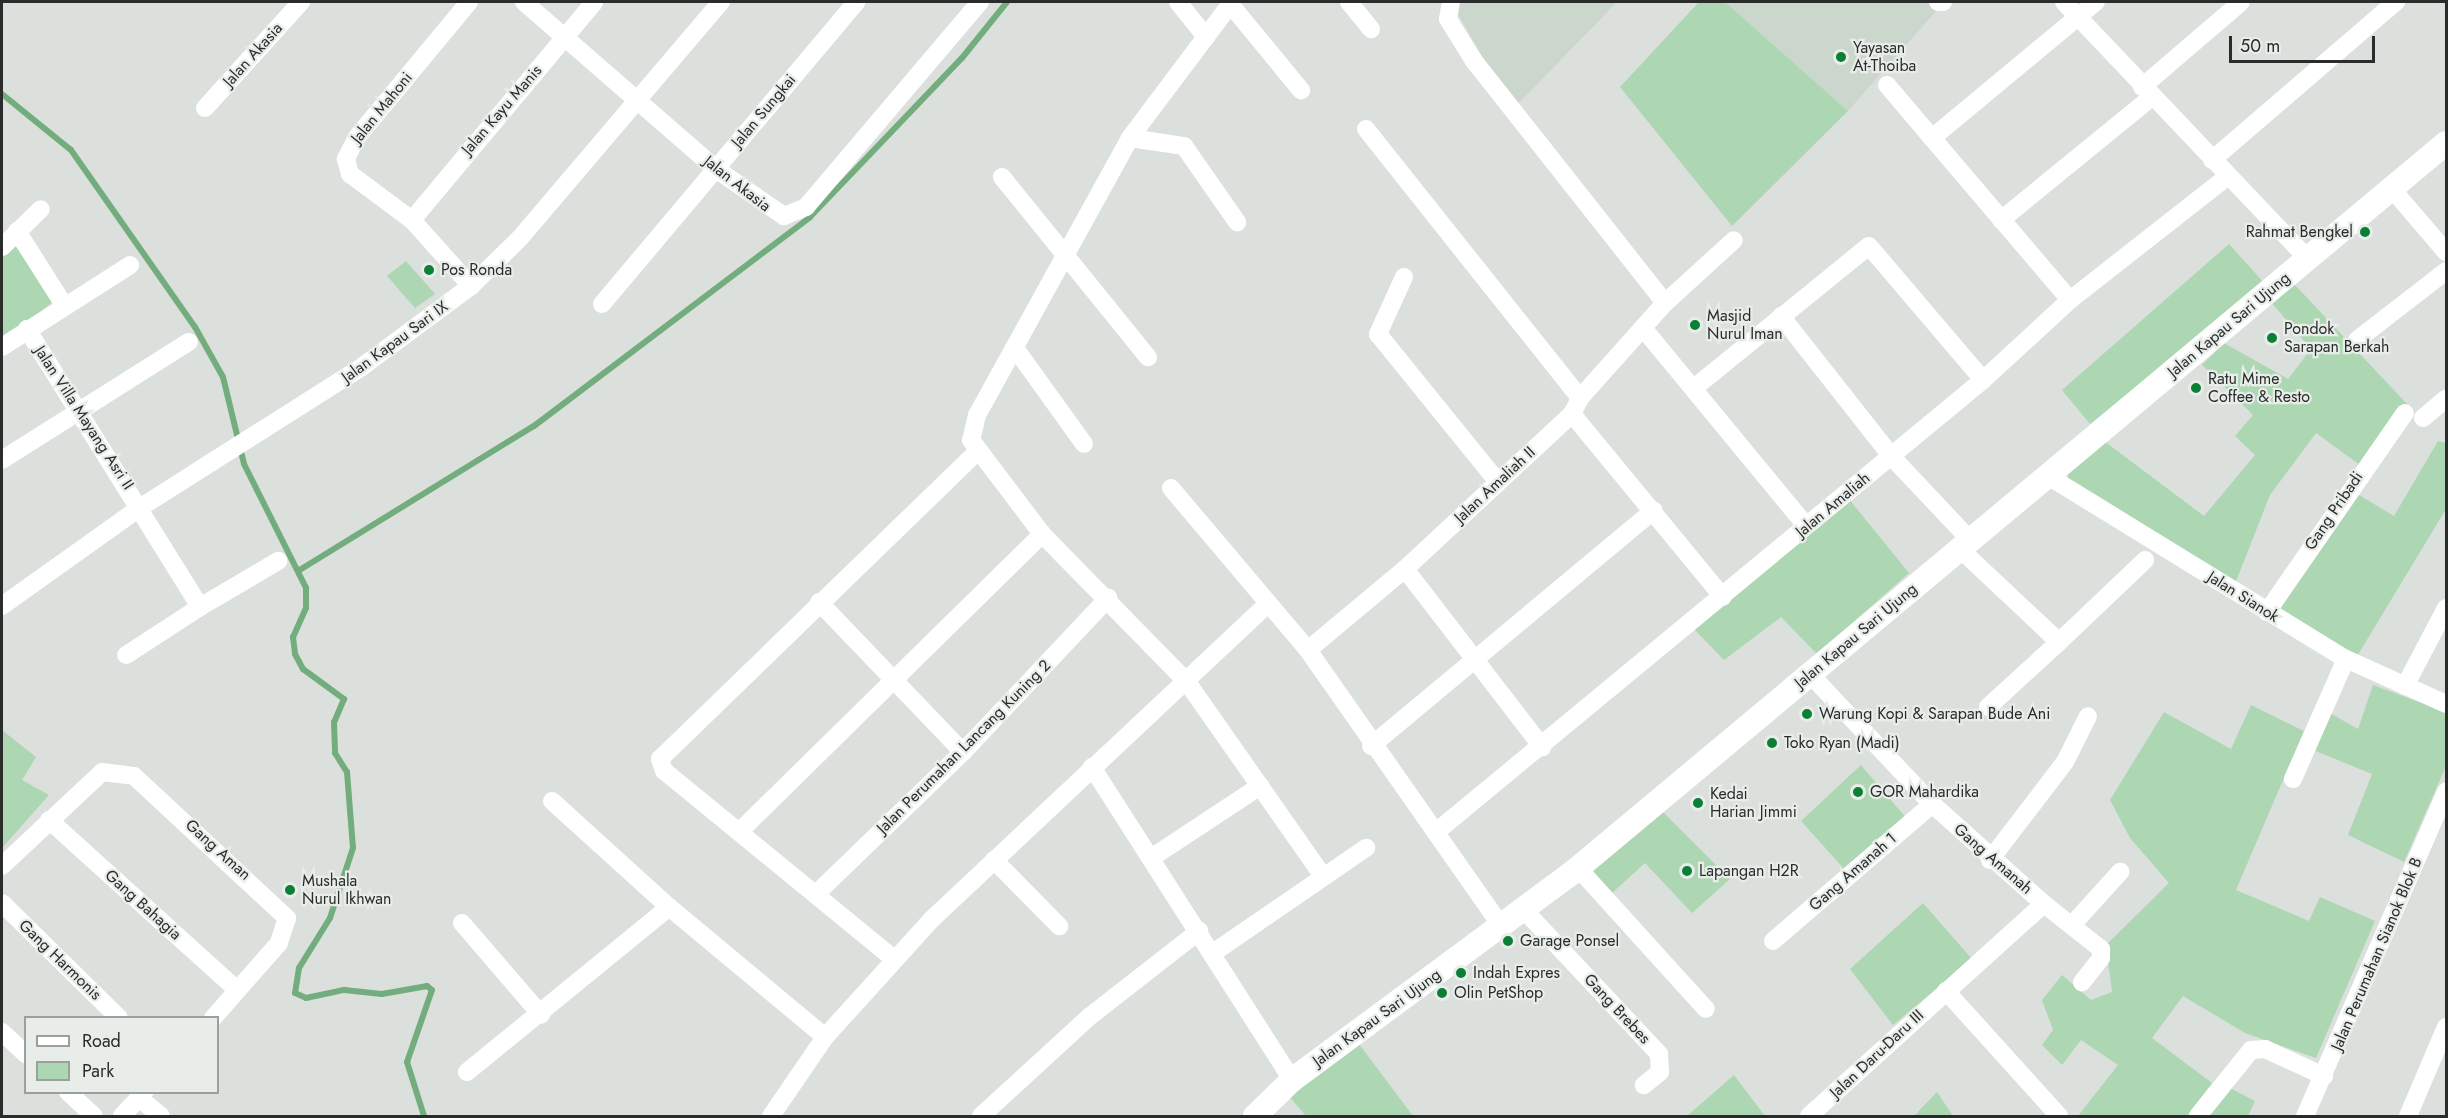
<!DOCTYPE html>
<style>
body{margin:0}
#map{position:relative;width:2448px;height:1118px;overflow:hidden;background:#dbe0dc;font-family:Jost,sans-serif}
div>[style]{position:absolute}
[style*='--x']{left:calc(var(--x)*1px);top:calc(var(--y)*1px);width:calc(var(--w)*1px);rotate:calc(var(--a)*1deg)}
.built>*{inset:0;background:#cbd6cd}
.green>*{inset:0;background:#acd7b2}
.stream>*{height:6px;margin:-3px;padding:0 3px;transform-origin:3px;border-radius:3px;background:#74ad7d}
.street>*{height:18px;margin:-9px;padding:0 9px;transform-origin:9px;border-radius:9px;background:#fff}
.secondary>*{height:24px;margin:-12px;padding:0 12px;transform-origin:12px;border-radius:12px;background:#fff}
.dots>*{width:16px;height:16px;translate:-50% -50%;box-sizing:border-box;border:3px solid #e8ede9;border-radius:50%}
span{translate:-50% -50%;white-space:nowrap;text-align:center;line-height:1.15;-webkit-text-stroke:4.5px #e8ede9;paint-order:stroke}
.poi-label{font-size:16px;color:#2a2c2b}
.left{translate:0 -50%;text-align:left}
.right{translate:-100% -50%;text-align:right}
.street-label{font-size:16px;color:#2a2c2b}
.frame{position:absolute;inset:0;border:3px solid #2a2c2b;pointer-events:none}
.legend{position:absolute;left:24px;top:1016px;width:195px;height:78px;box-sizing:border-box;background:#e8ede9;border:2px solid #9ca09d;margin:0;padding:8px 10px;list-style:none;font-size:18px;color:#2a2c2b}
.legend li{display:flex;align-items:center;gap:12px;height:30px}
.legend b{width:30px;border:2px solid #9ca09d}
.scale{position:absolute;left:2229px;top:36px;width:146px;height:27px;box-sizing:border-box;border:3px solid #2a2c2b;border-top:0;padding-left:8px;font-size:18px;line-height:21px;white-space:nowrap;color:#2a2c2b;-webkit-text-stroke:4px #e8ede9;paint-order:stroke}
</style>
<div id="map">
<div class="built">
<div style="clip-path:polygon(1451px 2px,1617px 2px,1513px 109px)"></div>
<div style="clip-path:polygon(1725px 2px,1944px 2px,1848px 111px)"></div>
</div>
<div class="green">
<div style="clip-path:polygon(1699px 2px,1725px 2px,1848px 111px,1732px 226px,1620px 87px)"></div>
<div style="clip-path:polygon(14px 244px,55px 300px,2px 343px,2px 255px)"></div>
<div style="clip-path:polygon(2229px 244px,2265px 284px,2090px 424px,2062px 390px)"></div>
<div style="clip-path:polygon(406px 261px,435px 294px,415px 308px,387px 276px)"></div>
<div style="clip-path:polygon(2294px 284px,2408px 405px,2360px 465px,2316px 433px,2270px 495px,2235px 584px,2068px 483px,2068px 471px,2104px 441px,2204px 516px,2255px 455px,2235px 436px,2253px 415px,2202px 365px,2224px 343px,2288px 379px,2311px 349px,2271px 302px)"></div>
<div style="clip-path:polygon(2438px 441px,2446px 443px,2446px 509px,2356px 658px,2277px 609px,2354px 492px,2394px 516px)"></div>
<div style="clip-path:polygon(1848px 498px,1909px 573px,1817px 654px,1781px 617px,1724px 660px,1694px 629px)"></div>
<div style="clip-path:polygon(2373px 685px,2446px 712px,2446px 766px,2404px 862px,2348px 835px,2372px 774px,2313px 750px,2328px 712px,2358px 729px)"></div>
<div style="clip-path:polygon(2251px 705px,2304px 731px,2236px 890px,2309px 921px,2320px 897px,2375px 921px,2316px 1058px,2245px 1033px,2183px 996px,2152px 1038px,2212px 1083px,2187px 1116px,2078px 1116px,2118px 1065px,2081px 1040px,2062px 1065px,2042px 1045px,2053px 1030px,2042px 1000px,2062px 975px,2091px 1000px,2112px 992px,2106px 945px,2169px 883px,2130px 838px,2110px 800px,2164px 712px,2231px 749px)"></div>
<div style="clip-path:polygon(2px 730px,36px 757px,22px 780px,49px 795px,2px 848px)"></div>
<div style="clip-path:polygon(1861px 765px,1907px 819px,1846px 871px,1801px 821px)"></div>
<div style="clip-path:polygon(1661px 810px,1730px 879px,1692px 913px,1645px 863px,1610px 895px,1587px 870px)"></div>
<div style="clip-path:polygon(1923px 903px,1972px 959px,1893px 1025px,1850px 969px)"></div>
<div style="clip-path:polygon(1359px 1044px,1413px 1116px,1306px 1116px,1288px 1095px)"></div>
<div style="clip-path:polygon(1734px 1075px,1765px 1116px,1687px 1116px)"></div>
<div style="clip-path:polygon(2230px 1088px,2255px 1101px,2248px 1116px,2208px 1116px)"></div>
<div style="clip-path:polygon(1937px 1092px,1953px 1116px,1914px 1116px)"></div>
</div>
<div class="stream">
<div style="--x:2;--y:94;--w:89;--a:39.1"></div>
<div style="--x:71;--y:150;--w:216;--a:55"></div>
<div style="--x:195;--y:327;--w:57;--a:60.8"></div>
<div style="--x:223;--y:377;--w:89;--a:76.4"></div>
<div style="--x:244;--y:464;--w:139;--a:63.4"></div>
<div style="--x:306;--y:588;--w:20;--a:90"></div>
<div style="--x:306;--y:608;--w:32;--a:114"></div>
<div style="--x:293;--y:637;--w:17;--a:83"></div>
<div style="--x:295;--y:654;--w:17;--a:62"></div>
<div style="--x:303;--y:669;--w:51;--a:36.2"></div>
<div style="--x:344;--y:699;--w:25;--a:113"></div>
<div style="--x:334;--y:722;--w:31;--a:88"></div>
<div style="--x:335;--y:753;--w:22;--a:58"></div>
<div style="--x:347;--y:772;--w:76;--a:85.5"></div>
<div style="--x:353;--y:848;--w:74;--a:108.2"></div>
<div style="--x:330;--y:918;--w:59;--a:121.8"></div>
<div style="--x:299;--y:968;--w:25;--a:99"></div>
<div style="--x:295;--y:993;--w:12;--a:24"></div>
<div style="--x:306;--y:998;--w:39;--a:-12"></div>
<div style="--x:344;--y:990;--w:38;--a:6"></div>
<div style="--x:382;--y:994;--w:46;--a:-10.1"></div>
<div style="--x:427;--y:986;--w:6;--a:39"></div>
<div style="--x:432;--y:990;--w:76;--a:109.1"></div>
<div style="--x:407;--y:1062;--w:57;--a:72.5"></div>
<div style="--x:298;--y:571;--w:277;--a:-31.6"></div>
<div style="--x:534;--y:426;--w:346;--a:-37.1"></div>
<div style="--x:810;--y:217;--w:220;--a:-46.3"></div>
<div style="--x:962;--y:58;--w:72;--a:-51.2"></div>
</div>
<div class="street">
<div style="--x:469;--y:2;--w:175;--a:129.7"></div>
<div style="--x:357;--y:137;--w:25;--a:117"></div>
<div style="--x:346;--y:159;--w:16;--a:75"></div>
<div style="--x:350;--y:174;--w:77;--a:36.6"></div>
<div style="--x:412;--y:220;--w:89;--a:48.2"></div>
<div style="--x:524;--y:2;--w:254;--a:41"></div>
<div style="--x:716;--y:169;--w:83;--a:34.7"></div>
<div style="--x:784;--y:216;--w:24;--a:-22"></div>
<div style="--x:806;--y:207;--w:269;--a:-49.7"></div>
<div style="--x:1178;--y:2;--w:45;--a:51.3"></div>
<div style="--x:1232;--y:2;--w:170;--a:126.9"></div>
<div style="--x:1130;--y:138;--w:316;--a:118.9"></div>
<div style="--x:977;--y:415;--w:26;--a:103"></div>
<div style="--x:971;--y:440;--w:118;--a:52.9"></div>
<div style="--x:1042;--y:534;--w:207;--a:45.6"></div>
<div style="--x:1187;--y:682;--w:237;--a:55"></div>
<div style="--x:1349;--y:2;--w:35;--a:51"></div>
<div style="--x:1451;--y:2;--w:17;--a:100"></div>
<div style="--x:1448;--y:19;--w:49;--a:58.2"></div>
<div style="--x:1474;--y:61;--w:308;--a:51.7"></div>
<div style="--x:1938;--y:2;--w:5;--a:0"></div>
<div style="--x:2064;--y:2;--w:354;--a:46.5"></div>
<div style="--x:1230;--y:4;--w:112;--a:50.5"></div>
<div style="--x:1887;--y:85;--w:70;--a:49.7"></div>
<div style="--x:2142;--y:87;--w:130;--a:-40.6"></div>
<div style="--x:205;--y:108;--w:143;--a:-47.8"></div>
<div style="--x:1366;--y:129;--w:344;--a:51.5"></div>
<div style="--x:1130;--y:138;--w:55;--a:8.4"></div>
<div style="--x:1184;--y:146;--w:93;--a:55.1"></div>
<div style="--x:2212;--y:160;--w:243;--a:-40.7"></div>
<div style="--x:1002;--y:177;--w:232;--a:51"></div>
<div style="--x:2392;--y:189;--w:83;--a:49.4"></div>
<div style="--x:412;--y:220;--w:284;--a:-50.1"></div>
<div style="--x:2001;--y:220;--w:195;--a:-39.2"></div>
<div style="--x:17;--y:231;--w:88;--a:57.6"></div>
<div style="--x:2;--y:247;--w:54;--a:-44.3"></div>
<div style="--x:1404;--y:277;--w:63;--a:114.5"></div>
<div style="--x:1378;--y:334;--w:189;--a:51"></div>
<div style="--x:2070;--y:300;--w:213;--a:-130.4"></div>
<div style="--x:1932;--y:138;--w:213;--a:-39.7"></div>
<div style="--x:602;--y:304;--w:395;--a:-49.9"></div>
<div style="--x:1781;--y:316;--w:178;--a:51.8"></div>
<div style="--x:1891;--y:456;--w:117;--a:46.7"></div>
<div style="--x:1643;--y:328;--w:256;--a:50.5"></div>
<div style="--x:27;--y:329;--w:327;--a:58.1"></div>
<div style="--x:200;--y:607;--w:88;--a:147"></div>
<div style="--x:2357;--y:340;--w:113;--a:-37.8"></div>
<div style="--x:2;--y:347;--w:152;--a:-32.6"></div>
<div style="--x:1015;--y:348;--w:118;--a:54.3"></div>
<div style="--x:1694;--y:388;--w:225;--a:-39.1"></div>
<div style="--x:1869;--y:246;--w:176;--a:49.6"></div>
<div style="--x:1572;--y:414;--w:237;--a:50.5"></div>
<div style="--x:2423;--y:418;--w:30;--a:-40"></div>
<div style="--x:2;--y:460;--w:221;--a:-32.3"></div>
<div style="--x:2048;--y:476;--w:350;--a:31.6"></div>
<div style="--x:2346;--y:659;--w:110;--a:24.2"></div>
<div style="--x:1171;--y:488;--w:212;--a:49.8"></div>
<div style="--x:1308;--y:650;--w:337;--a:55"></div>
<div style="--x:1960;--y:549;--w:136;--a:43.2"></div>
<div style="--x:2059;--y:642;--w:119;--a:-43.6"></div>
<div style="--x:1405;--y:569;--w:225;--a:52.4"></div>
<div style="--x:819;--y:602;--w:208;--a:46.2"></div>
<div style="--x:2;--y:606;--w:171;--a:-35.5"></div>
<div style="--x:141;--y:507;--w:263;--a:-32.4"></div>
<div style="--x:363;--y:366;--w:134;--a:-36.5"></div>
<div style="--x:471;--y:286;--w:69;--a:-44.4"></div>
<div style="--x:520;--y:238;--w:310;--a:-49.6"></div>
<div style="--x:200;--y:607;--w:91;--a:-30.5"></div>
<div style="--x:2267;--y:612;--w:242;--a:-55.3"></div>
<div style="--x:1308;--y:650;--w:126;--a:-39.9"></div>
<div style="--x:1405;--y:569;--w:228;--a:-42.9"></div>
<div style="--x:1572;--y:414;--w:18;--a:-63"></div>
<div style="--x:1580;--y:398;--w:127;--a:-48.2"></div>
<div style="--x:1665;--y:303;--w:93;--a:-42.4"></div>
<div style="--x:2405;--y:686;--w:88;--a:-62.3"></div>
<div style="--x:1988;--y:707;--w:96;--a:-42.5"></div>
<div style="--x:1371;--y:746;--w:368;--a:-39.8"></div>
<div style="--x:1092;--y:767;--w:371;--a:57.4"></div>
<div style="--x:2293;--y:779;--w:131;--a:-66.2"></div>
<div style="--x:552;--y:801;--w:158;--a:42.2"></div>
<div style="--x:49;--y:820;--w:253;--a:42.1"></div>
<div style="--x:740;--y:831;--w:424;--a:-44.5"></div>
<div style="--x:1436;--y:832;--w:710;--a:-39.57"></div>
<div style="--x:1983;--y:380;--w:118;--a:-42.6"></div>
<div style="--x:2070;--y:300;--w:201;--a:-38.1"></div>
<div style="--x:1151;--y:858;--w:131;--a:-33.4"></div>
<div style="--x:994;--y:860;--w:93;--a:45.4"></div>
<div style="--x:1990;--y:860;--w:123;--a:-52.6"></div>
<div style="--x:2065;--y:762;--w:51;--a:-63.4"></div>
<div style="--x:2;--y:866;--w:137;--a:-43.2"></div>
<div style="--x:102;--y:772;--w:32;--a:7"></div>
<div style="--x:134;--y:776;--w:209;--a:42.9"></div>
<div style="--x:287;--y:918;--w:26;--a:108"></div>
<div style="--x:279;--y:943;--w:100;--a:131.3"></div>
<div style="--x:1578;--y:868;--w:190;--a:47.8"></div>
<div style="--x:817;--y:893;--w:203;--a:-44"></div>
<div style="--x:963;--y:752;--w:212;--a:-46.7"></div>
<div style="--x:2;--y:903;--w:164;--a:44.5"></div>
<div style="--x:2044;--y:904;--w:73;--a:38.3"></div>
<div style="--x:2101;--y:949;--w:9;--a:90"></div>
<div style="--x:2101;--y:958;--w:31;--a:128"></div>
<div style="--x:1523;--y:909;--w:199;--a:46.8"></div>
<div style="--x:1659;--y:1054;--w:18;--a:87"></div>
<div style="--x:1660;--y:1072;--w:21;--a:141"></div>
<div style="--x:462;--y:923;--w:121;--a:49.3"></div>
<div style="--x:2072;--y:925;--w:72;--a:-47.8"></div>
<div style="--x:1773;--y:941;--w:210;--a:-40.7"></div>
<div style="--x:1213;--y:953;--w:186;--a:-34.5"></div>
<div style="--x:894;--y:959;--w:297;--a:-140.7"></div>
<div style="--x:664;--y:771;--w:13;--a:-108"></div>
<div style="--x:660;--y:759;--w:441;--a:-44.1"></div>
<div style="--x:1946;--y:991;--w:169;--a:47.9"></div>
<div style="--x:2;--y:1032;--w:33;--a:43"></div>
<div style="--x:467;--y:1072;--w:261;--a:-39.2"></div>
<div style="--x:669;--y:907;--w:203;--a:39.8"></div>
<div style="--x:68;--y:1092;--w:35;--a:43"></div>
<div style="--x:139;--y:1098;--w:28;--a:39"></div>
<div style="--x:122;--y:1116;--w:33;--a:-47"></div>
<div style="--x:771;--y:1116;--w:96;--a:-55.6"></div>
<div style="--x:825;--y:1037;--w:158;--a:-47.8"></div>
<div style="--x:931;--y:920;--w:463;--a:-43.2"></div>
<div style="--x:981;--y:1116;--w:147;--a:-42.5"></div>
<div style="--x:1089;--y:1017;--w:140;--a:-38"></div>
<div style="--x:1809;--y:1116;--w:316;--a:-42.1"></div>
<div style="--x:2044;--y:904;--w:150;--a:-138.2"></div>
<div style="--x:1932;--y:804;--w:178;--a:-133.2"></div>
<div style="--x:2198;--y:1116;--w:85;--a:-51.2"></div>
<div style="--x:2251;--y:1050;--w:14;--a:-4"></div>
<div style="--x:2265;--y:1049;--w:65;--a:24.6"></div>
<div style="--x:2305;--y:1116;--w:354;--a:-66.5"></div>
<div style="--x:2408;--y:1116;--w:97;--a:-66.9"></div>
</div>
<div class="secondary">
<div style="--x:1255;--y:1116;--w:52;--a:-44.2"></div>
<div style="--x:1292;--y:1080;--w:356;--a:-36.5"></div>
<div style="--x:1578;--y:868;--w:1131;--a:-39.87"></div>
</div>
<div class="dots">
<div style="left:1841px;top:57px;background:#0c7f36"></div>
<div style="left:2365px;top:232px;background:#0c7f36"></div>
<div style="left:429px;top:270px;background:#0c7f36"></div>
<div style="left:1695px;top:325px;background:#0c7f36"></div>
<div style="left:2272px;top:338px;background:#0c7f36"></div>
<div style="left:2196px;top:388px;background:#0c7f36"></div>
<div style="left:1807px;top:714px;background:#0c7f36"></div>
<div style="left:1772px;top:743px;background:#0c7f36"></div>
<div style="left:1858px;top:792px;background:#0c7f36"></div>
<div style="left:1698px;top:803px;background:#0c7f36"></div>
<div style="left:1687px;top:871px;background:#0c7f36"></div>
<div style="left:290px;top:890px;background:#0c7f36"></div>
<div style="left:1508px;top:941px;background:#0c7f36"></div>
<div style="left:1461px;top:973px;background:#0c7f36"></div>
<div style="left:1442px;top:993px;background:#0c7f36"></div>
</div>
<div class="poi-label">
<span class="left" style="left:1853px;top:57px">Yayasan<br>At-Thoiba</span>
<span class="right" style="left:2353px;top:232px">Rahmat Bengkel</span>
<span class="left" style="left:441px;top:270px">Pos Ronda</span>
<span class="left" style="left:1707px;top:325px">Masjid<br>Nurul Iman</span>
<span class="left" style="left:2284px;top:338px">Pondok<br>Sarapan Berkah</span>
<span class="left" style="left:2208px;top:388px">Ratu Mime<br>Coffee &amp; Resto</span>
<span class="left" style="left:1819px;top:714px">Warung Kopi &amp; Sarapan Bude Ani</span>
<span class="left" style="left:1784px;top:743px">Toko Ryan (Madi)</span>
<span class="left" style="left:1870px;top:792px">GOR Mahardika</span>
<span class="left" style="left:1710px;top:803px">Kedai<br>Harian Jimmi</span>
<span class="left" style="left:1699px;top:871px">Lapangan H2R</span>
<span class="left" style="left:302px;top:890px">Mushala<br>Nurul Ikhwan</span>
<span class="left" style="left:1520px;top:941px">Garage Ponsel</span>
<span class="left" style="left:1473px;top:973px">Indah Expres</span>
<span class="left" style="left:1454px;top:993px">Olin PetShop</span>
</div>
<div class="street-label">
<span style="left:253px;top:55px;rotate:-48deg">Jalan Akasia</span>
<span style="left:382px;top:108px;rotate:-51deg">Jalan Mahoni</span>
<span style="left:502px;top:110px;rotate:-49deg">Jalan Kayu Manis</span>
<span style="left:764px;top:111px;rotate:-50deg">Jalan Sungkai</span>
<span style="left:737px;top:184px;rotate:38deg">Jalan Akasia</span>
<span style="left:2229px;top:325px;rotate:-40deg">Jalan Kapau Sari Ujung</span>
<span style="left:395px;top:342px;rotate:-36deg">Jalan Kapau Sari IX</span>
<span style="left:84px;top:418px;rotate:57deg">Jalan Villa Mayang Asri II</span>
<span style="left:1495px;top:485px;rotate:-43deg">Jalan Amaliah II</span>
<span style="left:1833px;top:505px;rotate:-40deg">Jalan Amaliah</span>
<span style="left:2334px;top:511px;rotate:-56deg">Gang Pribadi</span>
<span style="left:2243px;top:597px;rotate:32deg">Jalan Sianok</span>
<span style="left:1856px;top:636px;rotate:-40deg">Jalan Kapau Sari Ujung</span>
<span style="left:964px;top:747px;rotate:-45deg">Jalan Perumahan Lancang Kuning 2</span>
<span style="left:218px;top:850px;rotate:42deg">Gang Aman</span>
<span style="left:1993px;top:859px;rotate:41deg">Gang Amanah</span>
<span style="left:1853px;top:872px;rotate:-41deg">Gang Amanah 1</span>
<span style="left:143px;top:905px;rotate:42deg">Gang Bahagia</span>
<span style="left:2377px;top:954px;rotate:-67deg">Jalan Perumahan Sianok Blok B</span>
<span style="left:60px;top:960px;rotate:44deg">Gang Harmonis</span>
<span style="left:1617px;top:1009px;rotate:47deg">Gang Brebes</span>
<span style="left:1377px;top:1018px;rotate:-36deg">Jalan Kapau Sari Ujung</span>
<span style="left:1877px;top:1054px;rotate:-43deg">Jalan Daru-Daru III</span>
</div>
<div class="frame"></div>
<ul class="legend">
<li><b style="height:8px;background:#fff"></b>Road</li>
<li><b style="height:16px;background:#acd7b2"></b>Park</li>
</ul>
<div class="scale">50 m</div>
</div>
